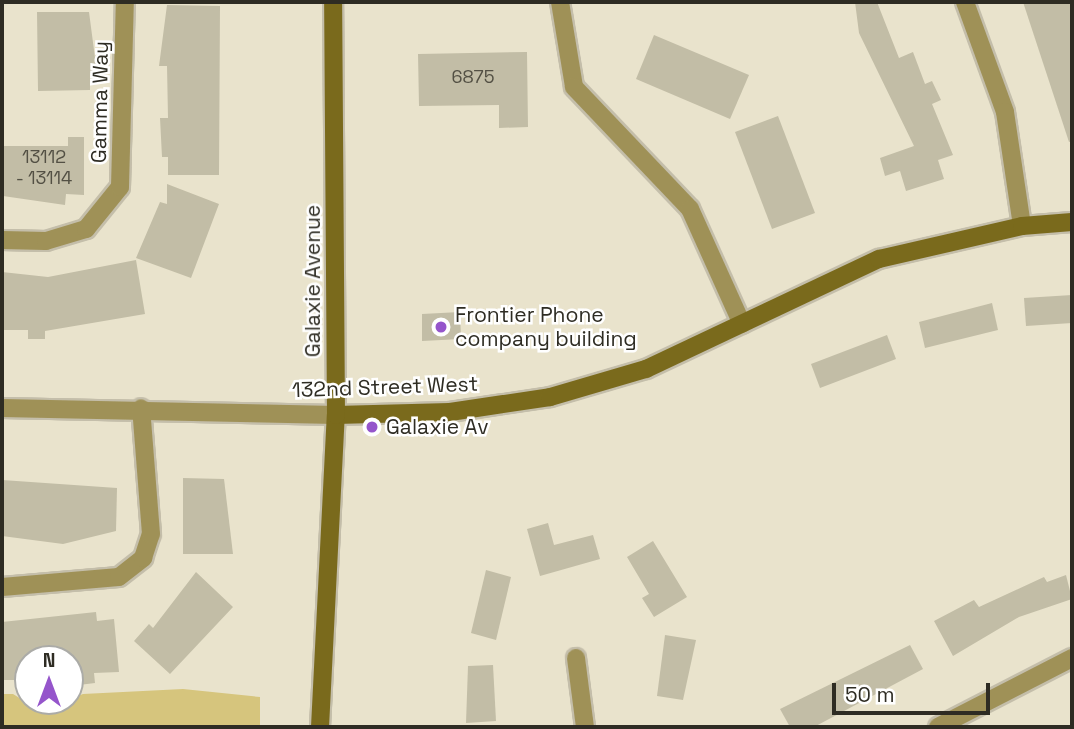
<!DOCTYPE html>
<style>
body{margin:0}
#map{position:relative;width:1074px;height:729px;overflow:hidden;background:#e9e3cc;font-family:"Space Grotesk",sans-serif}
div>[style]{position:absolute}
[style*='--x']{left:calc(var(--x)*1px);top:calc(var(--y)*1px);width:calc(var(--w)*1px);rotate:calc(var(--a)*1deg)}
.green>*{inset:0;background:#d6c57d}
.building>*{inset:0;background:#c2bda6}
.roads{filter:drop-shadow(2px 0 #c4beaa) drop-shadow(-2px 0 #c4beaa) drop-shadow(0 2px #c4beaa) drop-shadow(0 -2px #c4beaa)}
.street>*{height:18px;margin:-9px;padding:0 9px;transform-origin:9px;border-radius:9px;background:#9f9157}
.secondary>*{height:18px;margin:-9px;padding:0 9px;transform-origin:9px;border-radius:9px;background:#7a6a1c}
.dots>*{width:19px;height:19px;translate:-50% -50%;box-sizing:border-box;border:4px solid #fff;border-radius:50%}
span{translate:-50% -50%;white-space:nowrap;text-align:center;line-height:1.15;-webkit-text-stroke:5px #fff;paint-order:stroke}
.number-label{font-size:18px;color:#535044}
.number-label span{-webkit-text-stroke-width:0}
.street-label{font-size:21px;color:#2e2c23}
.poi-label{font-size:21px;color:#2e2c23}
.left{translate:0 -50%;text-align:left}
.frame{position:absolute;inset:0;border:4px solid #2e2c23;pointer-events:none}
.north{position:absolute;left:14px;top:645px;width:70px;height:70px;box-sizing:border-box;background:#fff;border:2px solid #ababa7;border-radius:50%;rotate:0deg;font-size:19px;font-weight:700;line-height:28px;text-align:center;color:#2e2c23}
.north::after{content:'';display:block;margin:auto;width:24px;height:32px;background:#9555cb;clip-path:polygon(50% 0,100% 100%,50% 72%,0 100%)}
.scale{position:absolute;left:832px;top:683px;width:158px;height:32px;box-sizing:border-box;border:4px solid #2e2c23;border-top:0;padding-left:9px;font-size:21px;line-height:24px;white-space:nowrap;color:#2e2c23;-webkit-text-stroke:5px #fff;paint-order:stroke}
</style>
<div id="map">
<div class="green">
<div style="clip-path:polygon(183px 689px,260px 697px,260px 727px,2px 727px,2px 694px,13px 694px,39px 710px,83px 694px)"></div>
</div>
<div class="building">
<div style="clip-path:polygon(855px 2px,877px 2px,899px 58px,913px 52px,925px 84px,932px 81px,941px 100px,932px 104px,953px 155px,938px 160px,944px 179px,906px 191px,900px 171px,885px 176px,880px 158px,914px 146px,859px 33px)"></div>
<div style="clip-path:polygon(1023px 2px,1072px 2px,1072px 141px,1069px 142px)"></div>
<div style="clip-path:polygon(167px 5px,220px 6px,219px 175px,168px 175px,168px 157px,162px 157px,160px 118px,168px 118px,167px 66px,159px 66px)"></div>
<div style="clip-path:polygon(37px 12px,89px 12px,97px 73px,90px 73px,90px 90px,38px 91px)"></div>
<div style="clip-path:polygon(654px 35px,749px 75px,730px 119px,636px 79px)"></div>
<div style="clip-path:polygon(527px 52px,528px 127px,499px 128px,499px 105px,419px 106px,418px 54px)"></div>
<div style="clip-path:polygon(778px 116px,815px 213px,772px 229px,735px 132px)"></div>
<div style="clip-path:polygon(68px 137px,84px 137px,84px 195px,66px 194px,65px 205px,3px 196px,3px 146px,68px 146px)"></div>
<div style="clip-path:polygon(167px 184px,219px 204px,191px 278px,136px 258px,160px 202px,167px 204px)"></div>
<div style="clip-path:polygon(136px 260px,145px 314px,45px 331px,45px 339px,28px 339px,28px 330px,2px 330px,2px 272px,48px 277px)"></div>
<div style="clip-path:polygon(1072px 295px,1072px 323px,1026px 326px,1024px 298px)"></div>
<div style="clip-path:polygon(992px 303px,998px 330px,925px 348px,919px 322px)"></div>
<div style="clip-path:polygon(460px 312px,461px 339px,422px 341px,422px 314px)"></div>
<div style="clip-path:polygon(887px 335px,896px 359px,820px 388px,811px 364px)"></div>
<div style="clip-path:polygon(183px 478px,224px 479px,233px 554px,183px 554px)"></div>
<div style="clip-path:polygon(2px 480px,117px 488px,116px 531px,63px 544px,2px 536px)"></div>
<div style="clip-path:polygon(548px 523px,554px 545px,593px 535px,600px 559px,540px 576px,527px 529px)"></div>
<div style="clip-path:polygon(653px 541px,687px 597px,654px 617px,642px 598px,649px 594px,627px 557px)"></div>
<div style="clip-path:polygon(486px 570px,511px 577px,496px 640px,471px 633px)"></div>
<div style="clip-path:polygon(196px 572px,233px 607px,170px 674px,134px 641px,149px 624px,153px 628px)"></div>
<div style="clip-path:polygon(1066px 575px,1072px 599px,1019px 617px,953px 656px,934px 621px,974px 600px,979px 607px,1044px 577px,1047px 582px)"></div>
<div style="clip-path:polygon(96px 612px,97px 621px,114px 619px,119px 672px,94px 673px,95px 683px,79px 685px,70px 659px,22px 659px,23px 680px,3px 680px,2px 622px)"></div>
<div style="clip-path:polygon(665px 635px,696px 640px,683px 700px,657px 696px)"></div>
<div style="clip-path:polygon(910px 645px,923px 669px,814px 727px,790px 727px,780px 709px)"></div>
<div style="clip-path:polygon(493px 665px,496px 721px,466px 723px,468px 666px)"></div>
</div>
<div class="roads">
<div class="street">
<div style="--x:560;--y:2;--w:86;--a:80.6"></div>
<div style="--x:574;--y:87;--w:168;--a:46.4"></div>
<div style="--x:690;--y:209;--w:126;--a:65.7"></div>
<div style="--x:965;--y:2;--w:117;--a:70"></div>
<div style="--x:1005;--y:112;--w:115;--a:81.5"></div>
<div style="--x:2;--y:240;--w:44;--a:1.3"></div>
<div style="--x:46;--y:241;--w:42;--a:-16.7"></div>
<div style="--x:86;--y:229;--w:54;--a:-51"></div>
<div style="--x:120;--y:187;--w:185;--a:-88.5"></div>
<div style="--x:2;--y:408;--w:334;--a:1.2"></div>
<div style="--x:2;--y:587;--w:117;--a:-4.9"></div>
<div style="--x:119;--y:577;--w:31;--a:-38"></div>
<div style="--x:143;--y:558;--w:25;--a:-72"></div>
<div style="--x:151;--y:534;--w:126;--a:-94.5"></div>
<div style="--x:576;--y:658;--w:70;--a:82.6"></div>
<div style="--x:938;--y:727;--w:151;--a:-27.2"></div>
</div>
<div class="secondary">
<div style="--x:336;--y:415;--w:114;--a:-1.5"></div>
<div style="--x:450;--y:412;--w:101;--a:-8.5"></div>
<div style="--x:550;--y:397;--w:100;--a:-16.3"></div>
<div style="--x:646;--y:369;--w:258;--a:-25.3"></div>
<div style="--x:879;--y:259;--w:147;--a:-13"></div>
<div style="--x:1022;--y:226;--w:50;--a:-4.6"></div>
<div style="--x:320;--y:727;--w:312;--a:-87.1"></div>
<div style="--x:336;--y:415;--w:413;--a:-90.4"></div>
</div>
</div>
<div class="dots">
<div style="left:441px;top:327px;background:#9555cb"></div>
<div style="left:372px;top:427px;background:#9555cb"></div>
</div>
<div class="number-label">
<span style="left:473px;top:77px">6875</span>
<span style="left:44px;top:168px">13112<br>- 13114</span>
</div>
<div class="street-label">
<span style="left:100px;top:102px;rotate:-89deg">Gamma Way</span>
<span style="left:313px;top:281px;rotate:-90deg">Galaxie Avenue</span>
<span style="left:385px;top:387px;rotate:-2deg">132nd Street West</span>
</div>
<div class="poi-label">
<span class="left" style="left:455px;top:327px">Frontier Phone<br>company building</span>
<span class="left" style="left:386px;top:427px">Galaxie Av</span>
</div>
<div class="frame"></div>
<div class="north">N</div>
<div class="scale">50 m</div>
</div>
